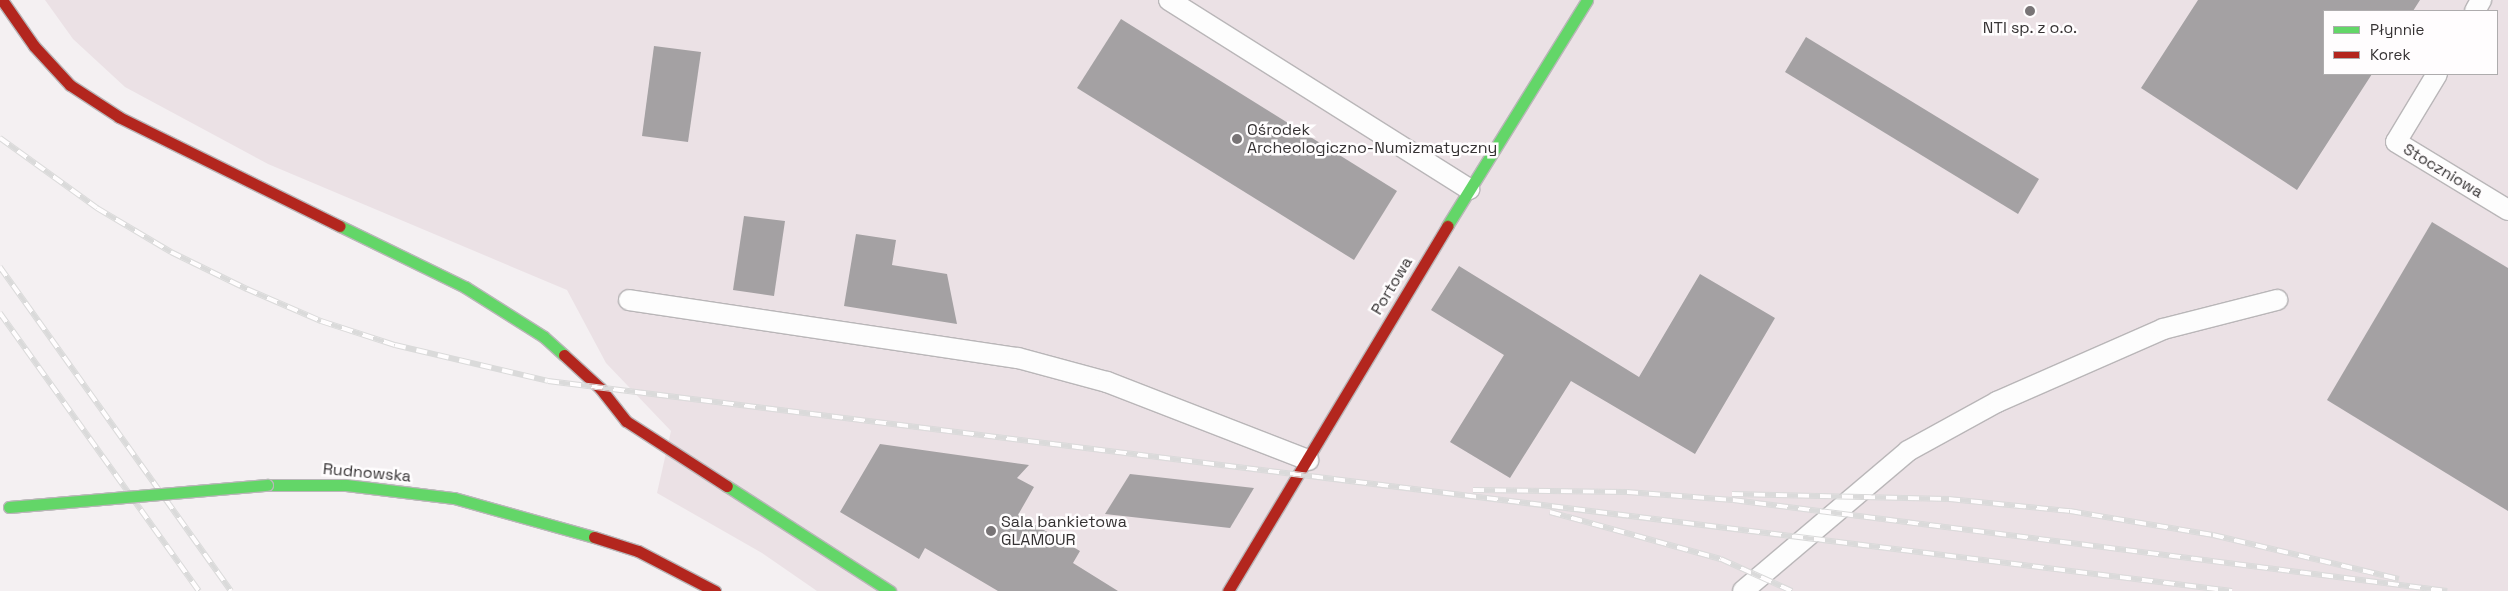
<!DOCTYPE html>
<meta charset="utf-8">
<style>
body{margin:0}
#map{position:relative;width:2508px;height:591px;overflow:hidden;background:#f4f0f2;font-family:"Space Grotesk",sans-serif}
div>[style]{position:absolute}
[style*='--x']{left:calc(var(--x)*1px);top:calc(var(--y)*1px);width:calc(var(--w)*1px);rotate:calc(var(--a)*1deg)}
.built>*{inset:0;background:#ebe1e5}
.building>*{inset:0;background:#a4a1a3}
.roads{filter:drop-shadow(1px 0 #b9b6b8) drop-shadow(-1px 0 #b9b6b8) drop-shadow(0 1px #b9b6b8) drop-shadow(0 -1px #b9b6b8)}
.lane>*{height:20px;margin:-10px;padding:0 10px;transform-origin:10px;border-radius:10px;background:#fdfdfd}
.fast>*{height:11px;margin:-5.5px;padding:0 5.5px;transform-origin:5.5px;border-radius:5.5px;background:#63d668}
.jam>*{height:11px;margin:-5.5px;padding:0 5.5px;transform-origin:5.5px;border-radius:5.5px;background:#b3261e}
.rail>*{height:5.5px;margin-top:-2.75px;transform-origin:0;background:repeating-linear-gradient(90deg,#fffdfe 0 11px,#dadada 0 22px);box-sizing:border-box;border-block:1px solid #dadada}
.bridges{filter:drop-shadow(1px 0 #b9b6b8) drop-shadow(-1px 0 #b9b6b8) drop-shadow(0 1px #b9b6b8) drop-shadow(0 -1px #b9b6b8)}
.fast-bridge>*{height:11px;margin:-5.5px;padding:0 5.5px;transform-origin:5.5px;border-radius:5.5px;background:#63d668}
.dots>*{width:14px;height:14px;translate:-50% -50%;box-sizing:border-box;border:2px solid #fffdfe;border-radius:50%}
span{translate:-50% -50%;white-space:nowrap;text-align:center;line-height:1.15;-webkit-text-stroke:5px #fffdfe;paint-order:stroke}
.poi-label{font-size:16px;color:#353233}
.left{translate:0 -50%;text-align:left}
.street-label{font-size:16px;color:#353233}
.legend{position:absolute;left:2323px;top:10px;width:175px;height:65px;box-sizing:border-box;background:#fffdfe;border:1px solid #aeacad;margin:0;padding:6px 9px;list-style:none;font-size:15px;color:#353233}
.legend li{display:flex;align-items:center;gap:10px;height:25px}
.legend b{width:25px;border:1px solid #aeacad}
</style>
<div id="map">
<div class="built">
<div style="clip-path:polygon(evenodd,45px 0,2508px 0,2508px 591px,817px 591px,762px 553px,657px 493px,671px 431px,606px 363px,567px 290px,268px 164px,125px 87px,73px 39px,45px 0,2324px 11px,2497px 11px,2497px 74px,2324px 74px,2324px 11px)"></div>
</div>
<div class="building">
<div style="clip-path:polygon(2198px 0,2420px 0,2413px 11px,2324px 11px,2324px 74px,2372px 74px,2297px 190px,2141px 88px)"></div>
<div style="clip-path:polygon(1121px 19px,1397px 191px,1354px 260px,1077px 88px)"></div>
<div style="clip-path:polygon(1806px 37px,2039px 179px,2018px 214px,1785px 72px)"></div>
<div style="clip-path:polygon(654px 46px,701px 52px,688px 142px,642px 136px)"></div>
<div style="clip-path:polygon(744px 216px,785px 221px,774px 296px,733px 290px)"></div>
<div style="clip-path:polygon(2432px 222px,2508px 268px,2508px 511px,2327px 400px)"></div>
<div style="clip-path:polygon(856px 234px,896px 240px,892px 265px,947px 274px,957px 324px,844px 306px)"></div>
<div style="clip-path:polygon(1459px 266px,1639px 377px,1700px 274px,1775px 318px,1695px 454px,1571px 381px,1510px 478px,1450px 442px,1504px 355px,1431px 310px)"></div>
<div style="clip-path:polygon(880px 444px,1029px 465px,1017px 478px,1034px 487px,1018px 515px,1080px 551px,1073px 563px,1118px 591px,998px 591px,925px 548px,919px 559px,840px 512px)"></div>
<div style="clip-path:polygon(1130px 474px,1254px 488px,1230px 528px,1105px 514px)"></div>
</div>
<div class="roads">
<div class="lane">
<div style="--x:1169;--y:0;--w:355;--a:32.2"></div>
<div style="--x:2475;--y:11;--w:13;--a:-61"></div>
<div style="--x:2437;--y:74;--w:79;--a:121.1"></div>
<div style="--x:2396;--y:142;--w:131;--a:31.3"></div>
<div style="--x:629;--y:300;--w:393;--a:8.5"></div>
<div style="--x:1018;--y:358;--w:92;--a:15.1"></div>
<div style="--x:1107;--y:382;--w:216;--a:21.2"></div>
<div style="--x:1743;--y:591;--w:216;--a:-40.3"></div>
<div style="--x:1908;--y:451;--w:102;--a:-28.8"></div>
<div style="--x:1997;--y:402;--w:181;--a:-23.7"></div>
<div style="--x:2163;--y:329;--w:118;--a:-14.3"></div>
</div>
<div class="fast">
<div style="--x:340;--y:226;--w:139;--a:26"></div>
<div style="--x:465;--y:287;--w:93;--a:32.3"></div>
<div style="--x:544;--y:337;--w:27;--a:42"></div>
<div style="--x:1447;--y:226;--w:266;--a:-58.2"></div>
<div style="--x:267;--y:485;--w:79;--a:0"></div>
<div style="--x:346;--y:485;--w:109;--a:6.9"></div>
<div style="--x:454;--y:498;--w:145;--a:15.6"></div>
<div style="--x:727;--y:486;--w:194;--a:32.8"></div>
</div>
<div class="jam">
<div style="--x:2;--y:0;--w:56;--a:55.2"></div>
<div style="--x:34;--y:46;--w:53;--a:47.3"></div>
<div style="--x:70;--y:85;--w:59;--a:33.1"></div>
<div style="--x:119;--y:117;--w:246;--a:26.3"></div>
<div style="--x:564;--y:355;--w:49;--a:42.5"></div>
<div style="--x:600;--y:388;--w:42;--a:51.8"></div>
<div style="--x:626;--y:421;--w:120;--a:32.8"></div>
<div style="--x:594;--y:537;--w:46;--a:17.7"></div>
<div style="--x:638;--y:551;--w:87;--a:27.5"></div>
<div style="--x:1228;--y:591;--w:426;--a:-59"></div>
</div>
</div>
<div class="rail">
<div style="--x:0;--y:138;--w:120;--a:35.8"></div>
<div style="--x:97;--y:208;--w:86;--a:30.7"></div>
<div style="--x:171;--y:252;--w:85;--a:26"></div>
<div style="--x:247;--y:289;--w:81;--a:23.4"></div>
<div style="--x:321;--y:321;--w:78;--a:18"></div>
<div style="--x:395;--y:345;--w:157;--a:13.2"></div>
<div style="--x:548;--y:381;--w:1697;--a:7.11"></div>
<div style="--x:0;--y:267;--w:398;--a:54.5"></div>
<div style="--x:0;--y:313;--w:342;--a:54.4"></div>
<div style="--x:1473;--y:490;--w:154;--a:0.7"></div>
<div style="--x:1627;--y:492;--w:106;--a:4.3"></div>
<div style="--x:1733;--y:500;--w:720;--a:7.26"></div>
<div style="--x:1732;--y:494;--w:217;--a:1.3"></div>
<div style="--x:1949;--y:499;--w:122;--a:5.7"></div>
<div style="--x:2070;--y:511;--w:145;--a:9.5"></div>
<div style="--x:2213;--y:535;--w:191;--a:13.3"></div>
<div style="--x:1550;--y:512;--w:177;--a:15.4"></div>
<div style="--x:1721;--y:559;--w:78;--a:24.3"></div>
</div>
<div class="bridges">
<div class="fast-bridge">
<div style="--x:9;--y:507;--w:259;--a:-4.9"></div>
</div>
</div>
<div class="dots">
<div style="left:2030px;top:11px;background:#787476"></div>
<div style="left:1237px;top:139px;background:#787476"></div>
<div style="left:991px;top:531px;background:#787476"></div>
</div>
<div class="poi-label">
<span style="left:2030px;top:28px">NTI sp. z o.o.</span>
<span class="left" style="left:1247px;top:139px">Ośrodek<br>Archeologiczno-Numizmatyczny</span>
<span class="left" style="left:1001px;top:531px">Sala bankietowa<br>GLAMOUR</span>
</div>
<div class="street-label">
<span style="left:2443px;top:171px;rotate:31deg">Stoczniowa</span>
<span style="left:1392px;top:286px;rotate:-59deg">Portowa</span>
<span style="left:367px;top:473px;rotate:5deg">Rudnowska</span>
</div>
<ul class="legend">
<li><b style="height:6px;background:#63d668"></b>Płynnie</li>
<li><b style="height:6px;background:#b3261e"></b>Korek</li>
</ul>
</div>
